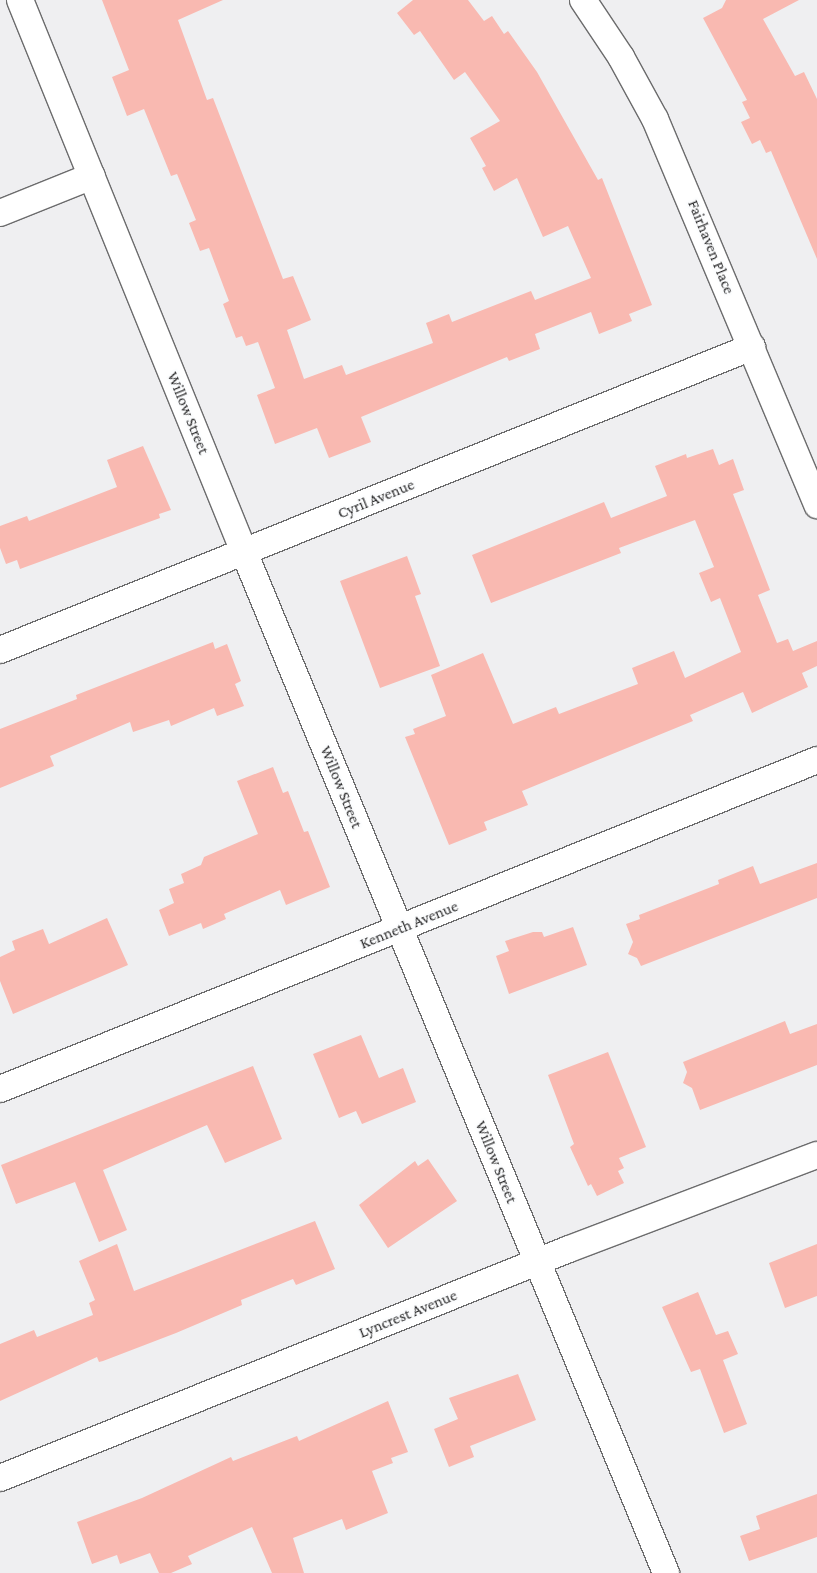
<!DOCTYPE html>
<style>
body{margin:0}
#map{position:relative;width:817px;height:1573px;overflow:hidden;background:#efeff1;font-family:"Crimson Pro",serif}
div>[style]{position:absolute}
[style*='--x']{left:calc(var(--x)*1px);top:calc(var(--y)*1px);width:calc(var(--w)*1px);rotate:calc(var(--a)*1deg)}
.building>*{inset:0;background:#f9b9b1}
.roads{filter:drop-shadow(1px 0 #6c6c6d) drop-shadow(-1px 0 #6c6c6d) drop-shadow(0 1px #6c6c6d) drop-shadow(0 -1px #6c6c6d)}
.minor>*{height:26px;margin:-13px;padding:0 13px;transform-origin:13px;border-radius:13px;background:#fff}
span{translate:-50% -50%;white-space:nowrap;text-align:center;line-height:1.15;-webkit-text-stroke:4.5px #fcfdfe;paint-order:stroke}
.street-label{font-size:16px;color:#29292a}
</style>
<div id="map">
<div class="building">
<div style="clip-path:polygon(102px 0,223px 0,178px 20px,207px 100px,213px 98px,283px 279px,293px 276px,311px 320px,287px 330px,304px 379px,342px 365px,346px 375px,433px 343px,426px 323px,449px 314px,452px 322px,531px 291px,535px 300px,591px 278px,568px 226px,543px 237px,517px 178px,494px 191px,482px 168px,486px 166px,470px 138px,500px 121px,465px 72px,454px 80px,420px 31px,414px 35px,397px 13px,413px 0,468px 0,484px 21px,492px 16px,504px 34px,508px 31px,537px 72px,598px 180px,602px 178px,652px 305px,629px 314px,632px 321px,599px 334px,591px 312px,535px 334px,540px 349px,509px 361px,507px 357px,361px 417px,371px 442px,329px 458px,317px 428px,275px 444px,257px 395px,275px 388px,258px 342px,246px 346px,242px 336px,236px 338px,223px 304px,229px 301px,209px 248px,200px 251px,189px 223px,196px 220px,177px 174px,171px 176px,144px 109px,127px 116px,112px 77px,129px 70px)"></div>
<div style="clip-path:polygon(726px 0,799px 0,763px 19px,795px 76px,804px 72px,817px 99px,817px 259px,771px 151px,766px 153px,760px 140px,752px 144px,741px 122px,750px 118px,742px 102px,747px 100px,703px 18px,722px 8px)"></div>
<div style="clip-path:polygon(143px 446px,171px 510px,159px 514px,160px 518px,20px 569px,17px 560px,6px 564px,0 548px,0 526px,27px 516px,29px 521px,117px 487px,107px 460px)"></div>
<div style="clip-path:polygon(713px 449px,719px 465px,733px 459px,744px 490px,733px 494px,770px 590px,758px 595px,777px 643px,788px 639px,793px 651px,817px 641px,817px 666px,802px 673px,808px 687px,752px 713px,743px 692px,690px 715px,693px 721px,522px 791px,528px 805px,484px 822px,487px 830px,449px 845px,405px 737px,415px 734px,413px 729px,446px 716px,431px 675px,483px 653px,513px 724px,556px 707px,559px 714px,638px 684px,632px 668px,674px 651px,685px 678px,741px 652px,720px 598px,711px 602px,699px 573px,714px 567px,695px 520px,619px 548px,621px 553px,491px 603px,472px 555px,604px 502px,611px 518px,667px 496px,655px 466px,686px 454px,687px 458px)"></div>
<div style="clip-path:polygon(407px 556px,421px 594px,415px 596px,440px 666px,380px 688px,340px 581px)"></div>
<div style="clip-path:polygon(213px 642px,215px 649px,227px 644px,241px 681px,235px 684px,244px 706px,217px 716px,214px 708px,171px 726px,169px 720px,133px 732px,130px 722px,50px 756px,54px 766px,0 788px,0 729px,77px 699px,76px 695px)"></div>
<div style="clip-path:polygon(273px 767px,283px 793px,288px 791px,304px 832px,308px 831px,330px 887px,286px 905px,280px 890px,224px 914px,226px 919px,203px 929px,201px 923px,169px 936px,159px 910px,174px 903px,169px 889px,184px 883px,181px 874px,201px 865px,204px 857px,258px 834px,237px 781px)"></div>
<div style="clip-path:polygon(817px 863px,817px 898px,641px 966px,637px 958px,628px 954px,633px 942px,626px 924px,640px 919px,639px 915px,719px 884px,718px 880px,753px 866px,760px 884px)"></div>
<div style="clip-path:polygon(107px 918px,128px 965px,13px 1014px,0 981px,0 957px,15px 950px,12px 941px,43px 929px,49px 944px)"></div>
<div style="clip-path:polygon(573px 927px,587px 965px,509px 994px,496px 956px,509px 951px,505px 941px,533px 932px,542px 932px,544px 937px)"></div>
<div style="clip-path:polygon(785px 1021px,790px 1034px,817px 1024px,817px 1065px,700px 1110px,692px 1088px,683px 1083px,687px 1072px,683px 1062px)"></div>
<div style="clip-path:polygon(361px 1035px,379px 1078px,403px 1068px,416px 1102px,362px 1124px,356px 1111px,339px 1118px,313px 1054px)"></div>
<div style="clip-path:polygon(608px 1052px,646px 1147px,619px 1158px,624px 1168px,618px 1171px,624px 1183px,597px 1196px,591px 1184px,588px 1186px,570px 1147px,574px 1144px,548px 1075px)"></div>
<div style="clip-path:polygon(253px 1066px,282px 1139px,225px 1163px,207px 1125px,103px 1170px,127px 1230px,99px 1242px,75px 1182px,16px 1204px,1px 1165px)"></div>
<div style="clip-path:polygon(428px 1159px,457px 1201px,388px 1248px,359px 1205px,415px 1161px,418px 1166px)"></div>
<div style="clip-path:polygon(315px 1221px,335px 1269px,296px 1285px,293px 1279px,241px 1300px,242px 1305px,176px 1333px,103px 1361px,99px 1362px,97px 1357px,0 1401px,0 1344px,34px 1330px,37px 1337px,93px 1315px,89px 1303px,95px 1300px,79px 1261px,117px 1244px,134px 1291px)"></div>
<div style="clip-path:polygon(817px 1244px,817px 1296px,785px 1308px,769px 1263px)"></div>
<div style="clip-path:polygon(698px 1292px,716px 1335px,728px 1331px,738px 1354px,723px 1360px,747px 1424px,724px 1433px,700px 1369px,691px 1372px,662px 1307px)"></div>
<div style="clip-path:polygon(518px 1374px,536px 1420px,470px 1446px,474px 1457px,449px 1467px,434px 1429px,458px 1419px,449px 1398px)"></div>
<div style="clip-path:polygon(388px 1401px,408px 1452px,391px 1458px,393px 1463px,372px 1471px,388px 1513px,346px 1530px,342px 1519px,293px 1538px,304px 1573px,272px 1573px,252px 1527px,188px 1556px,192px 1564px,171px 1573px,159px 1573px,150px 1553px,120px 1564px,117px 1555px,92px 1564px,77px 1522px,142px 1498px,231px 1457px,233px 1461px,297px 1436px,299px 1441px)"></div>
<div style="clip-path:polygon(817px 1494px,817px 1537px,749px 1561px,740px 1536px,760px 1529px,756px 1516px)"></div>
</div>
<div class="roads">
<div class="minor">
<div style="--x:20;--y:0;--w:596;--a:67.91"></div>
<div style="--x:244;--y:552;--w:1105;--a:67.54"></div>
<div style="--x:583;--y:0;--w:69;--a:56.3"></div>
<div style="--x:621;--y:57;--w:71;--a:61.3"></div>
<div style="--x:655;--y:119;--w:419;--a:67.2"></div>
<div style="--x:0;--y:213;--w:99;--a:-21.9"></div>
<div style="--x:0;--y:650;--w:811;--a:-21.95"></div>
<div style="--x:0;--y:1089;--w:881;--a:-21.93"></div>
<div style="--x:0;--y:1478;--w:613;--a:-21.92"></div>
<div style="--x:569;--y:1249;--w:265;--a:-20.8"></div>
</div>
</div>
<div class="street-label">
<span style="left:711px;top:247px;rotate:68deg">Fairhaven Place</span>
<span style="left:188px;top:413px;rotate:68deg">Willow Street</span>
<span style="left:376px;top:499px;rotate:-22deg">Cyril Avenue</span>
<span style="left:341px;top:787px;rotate:68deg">Willow Street</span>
<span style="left:409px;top:925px;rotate:-22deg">Kenneth Avenue</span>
<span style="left:496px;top:1162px;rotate:68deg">Willow Street</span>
<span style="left:408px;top:1314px;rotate:-22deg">Lyncrest Avenue</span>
</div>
</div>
